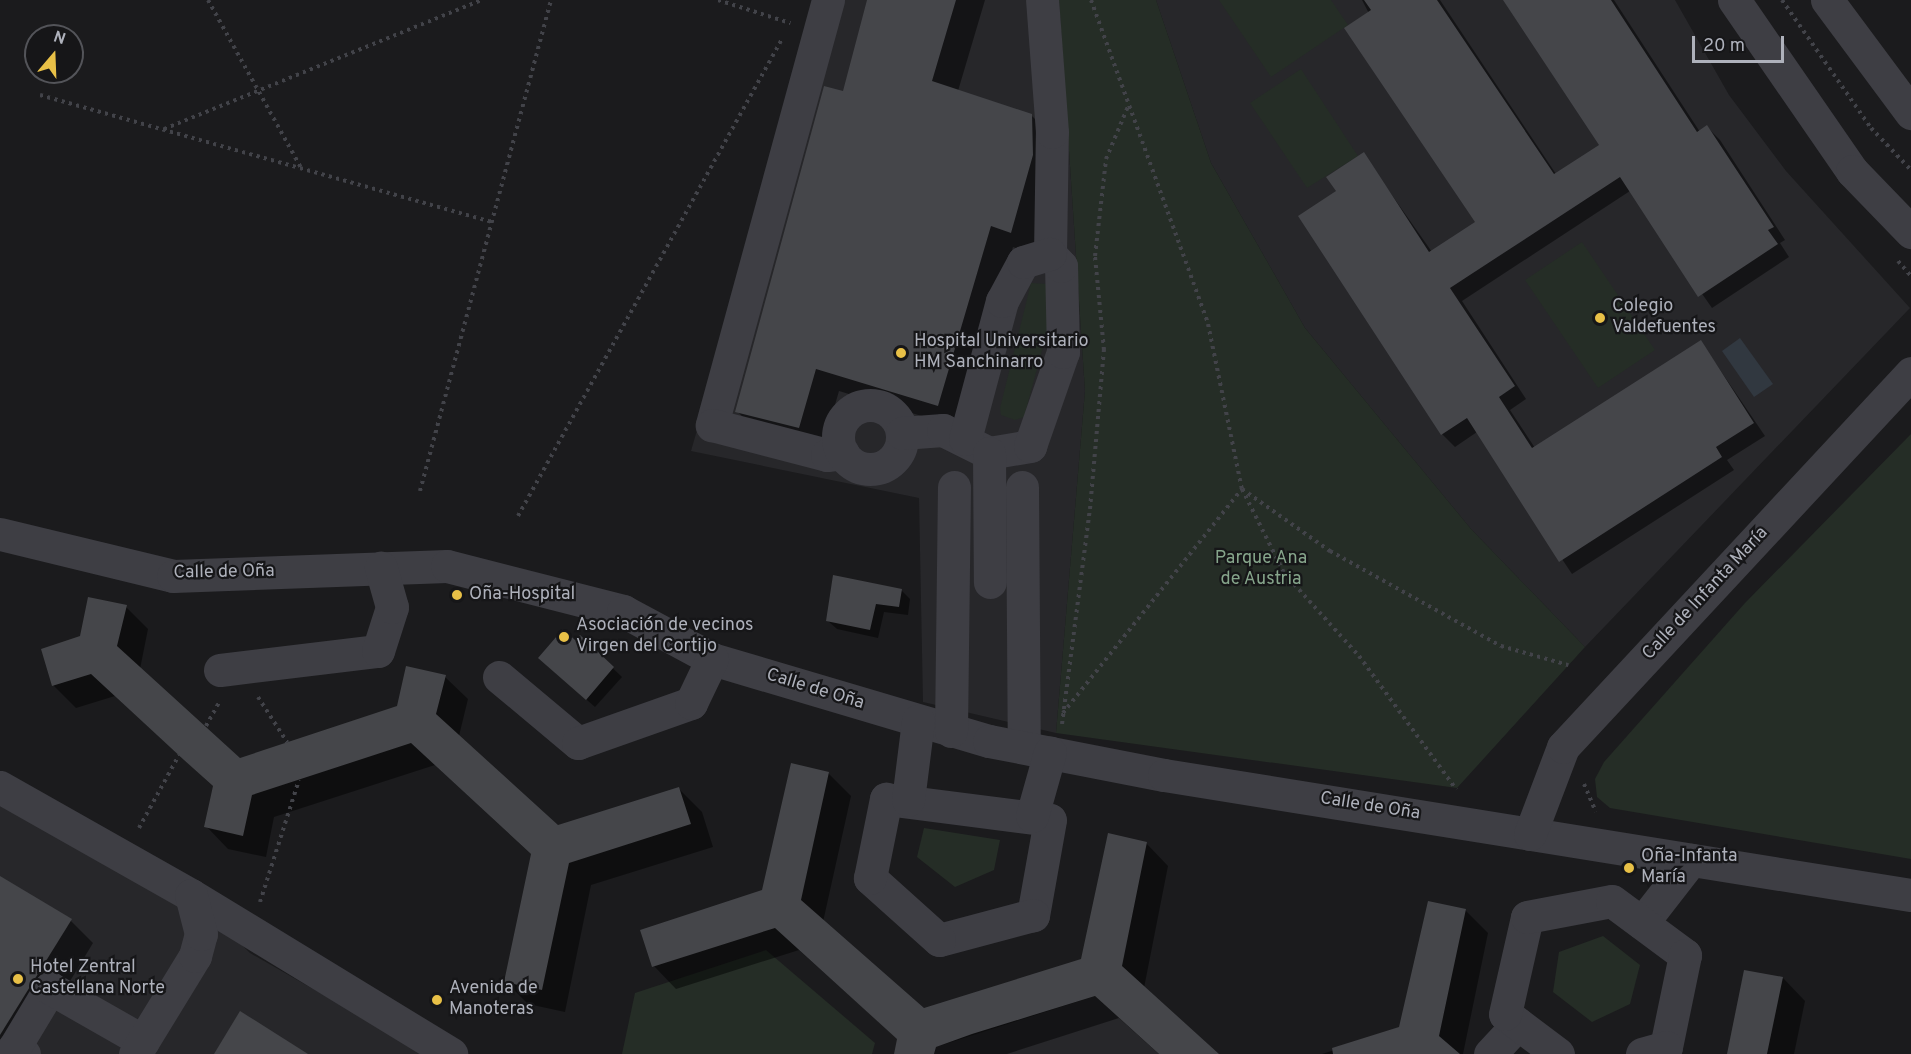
<!DOCTYPE html>
<meta charset="utf-8">
<style>
body{margin:0}
#map{position:relative;width:1911px;height:1054px;overflow:hidden;background:#1b1b1d;font-family:Overpass,sans-serif}
div>[style]{position:absolute}
[style*='--x']{left:calc(var(--x)*1px);top:calc(var(--y)*1px);width:calc(var(--w)*1px);rotate:calc(var(--a)*1deg)}
.built>*{inset:0;background:#27272a}
.green>*{inset:0;background:#252d26}
.water>*{inset:0;background:#313840}
.shadow>*{inset:0;background:#0007}
.building>*{inset:0;background:#45464a}
.path>*{height:4px;margin-top:-2px;transform-origin:0;background:repeating-linear-gradient(90deg,#424349 0 3px,transparent 0 7.5px)}
.minor>*{height:33px;margin:-16.5px;padding:0 16.5px;transform-origin:16.5px;border-radius:16.5px;background:#3e3e44}
.minor>.ring{margin:-16.5px;padding:0;box-sizing:content-box;background:none;border:33px solid #3e3e44;border-radius:50%}
.dots>*{width:16px;height:16px;translate:-50% -50%;box-sizing:border-box;border:3px solid #161618;border-radius:50%}
span{translate:-50% -50%;white-space:nowrap;text-align:center;line-height:1.15;-webkit-text-stroke:4.5px #161618;paint-order:stroke}
.poi-label{font-size:18px;color:#aeb1bb}
.left{translate:0 -50%;text-align:left}
.park-label{font-size:18px;color:#86a58b}
.street-label{font-size:18px;color:#aeb1bb}
.north{position:absolute;left:24px;top:24px;width:60px;height:60px;box-sizing:border-box;background:#161618;border:2px solid #535459;border-radius:50%;rotate:19deg;font-size:16px;font-weight:700;line-height:24px;text-align:center;color:#aeb1bb}
.north::after{content:'';display:block;margin:auto;width:21px;height:27px;background:#e8c047;clip-path:polygon(50% 0,100% 100%,50% 72%,0 100%)}
.scale{position:absolute;left:1692px;top:36px;width:92px;height:27px;box-sizing:border-box;border:3px solid #aeb1bb;border-top:0;padding-left:8px;font-size:18px;line-height:21px;white-space:nowrap;color:#aeb1bb;-webkit-text-stroke:4px #161618;paint-order:stroke}
</style>
<div id="map">
<div class="built">
<div style="clip-path:polygon(821px 0,1059px 0,1085px 391px,1056px 733px,923px 702px,919px 498px,691px 451px)"></div>
<div style="clip-path:polygon(1156px 0,1675px 0,1729px 95px,1786px 171px,1910px 308px,1585px 647px,1471px 529px,1305px 328px,1211px 163px)"></div>
<div style="clip-path:polygon(0 787px,191px 895px,250px 953px,427px 1054px,0 1054px)"></div>
<div style="clip-path:polygon(1095px 996px,1159px 1054px,934px 1054px,936px 1047px)"></div>
</div>
<div class="green">
<div style="clip-path:polygon(1059px 0,1156px 0,1211px 163px,1305px 328px,1471px 529px,1585px 647px,1457px 788px,1056px 733px,1085px 391px)"></div>
<div style="clip-path:polygon(1219px 0,1331px 0,1348px 25px,1271px 77px)"></div>
<div style="clip-path:polygon(1301px 69px,1358px 156px,1307px 188px,1250px 103px)"></div>
<div style="clip-path:polygon(1582px 242px,1655px 350px,1598px 388px,1525px 280px)"></div>
<div style="clip-path:polygon(1031px 283px,1048px 284px,1047px 332px,1024px 417px,1015px 420px,1001px 415px,1000px 408px)"></div>
<div style="clip-path:polygon(1911px 434px,1911px 859px,1610px 808px,1597px 797px,1595px 779px,1604px 762px,1745px 603px)"></div>
<div style="clip-path:polygon(924px 828px,1000px 840px,994px 870px,955px 887px,917px 857px)"></div>
<div style="clip-path:polygon(1603px 936px,1640px 965px,1630px 1004px,1592px 1022px,1553px 992px,1559px 952px)"></div>
<div style="clip-path:polygon(766px 950px,875px 1043px,872px 1054px,622px 1054px,635px 993px)"></div>
</div>
<div class="water">
<div style="clip-path:polygon(1740px 338px,1773px 384px,1754px 397px,1722px 351px)"></div>
</div>
<div class="shadow">
<div style="clip-path:polygon(868px 0,985px 0,958px 91px,1031px 115px,1054px 138px,1034px 254px,1013px 247px,961px 428px,839px 391px,822px 450px,759px 434px,737px 411px,845px 93px)"></div>
<div style="clip-path:polygon(1362px 0,1440px 0,1556px 174px,1601px 146px,1505px 0,1614px 0,1700px 132px,1707px 127px,1720px 140px,1785px 240px,1780px 243px,1789px 257px,1712px 308px,1630px 191px,1462px 301px,1526px 399px,1510px 410px,1535px 448px,1701px 342px,1765px 436px,1727px 460px,1734px 470px,1572px 574px,1477px 432px,1455px 447px,1442px 434px,1300px 217px,1338px 192px,1363px 154px,1432px 252px,1477px 222px)"></div>
<div style="clip-path:polygon(902px 591px,910px 599px,908px 615px,884px 612px,878px 638px,837px 629px,828px 621px)"></div>
<div style="clip-path:polygon(126px 607px,148px 629px,140px 669px,239px 760px,398px 708px,445px 677px,468px 699px,459px 736px,558px 827px,679px 789px,702px 812px,713px 847px,591px 885px,565px 1012px,528px 1004px,506px 982px,532px 855px,435px 765px,274px 817px,266px 857px,228px 849px,206px 826px,214px 787px,115px 696px,76px 708px,54px 686px,43px 650px,81px 637px)"></div>
<div style="clip-path:polygon(580px 637px,622px 677px,595px 707px,548px 666px)"></div>
<div style="clip-path:polygon(828px 773px,851px 796px,823px 922px,923px 1010px,1083px 960px,1146px 843px,1168px 866px,1144px 988px,1217px 1054px,1159px 1054px,1119px 1018px,1007px 1054px,896px 1054px,899px 1040px,799px 950px,676px 989px,654px 966px,764px 891px)"></div>
<div style="clip-path:polygon(0 884px,71px 921px,93px 943px,26px 1054px,0 1054px)"></div>
<div style="clip-path:polygon(1465px 910px,1488px 933px,1463px 1054px,1322px 1054px,1401px 1029px)"></div>
<div style="clip-path:polygon(1783px 978px,1805px 1001px,1794px 1054px,1728px 1054px)"></div>
</div>
<div class="building">
<div style="clip-path:polygon(867px 0,956px 0,932px 81px,1032px 114px,1033px 155px,1011px 233px,991px 226px,938px 406px,816px 369px,799px 428px,735px 412px,824px 86px,843px 91px)"></div>
<div style="clip-path:polygon(1364px 0,1437px 0,1554px 174px,1599px 145px,1503px 0,1611px 0,1697px 132px,1707px 125px,1774px 227px,1768px 230px,1778px 244px,1698px 297px,1620px 177px,1450px 288px,1515px 386px,1499px 397px,1532px 448px,1701px 340px,1754px 423px,1716px 447px,1722px 457px,1559px 562px,1467px 418px,1441px 435px,1298px 216px,1336px 191px,1326px 177px,1364px 152px,1429px 252px,1475px 222px,1344px 28px,1371px 10px)"></div>
<div style="clip-path:polygon(833px 575px,902px 589px,899px 607px,876px 604px,870px 630px,826px 621px)"></div>
<div style="clip-path:polygon(88px 597px,127px 605px,117px 646px,240px 758px,397px 706px,406px 666px,446px 675px,436px 714px,558px 825px,679px 787px,691px 824px,569px 863px,542px 990px,504px 982px,531px 854px,411px 743px,252px 795px,243px 836px,204px 827px,213px 786px,184px 760px,91px 674px,52px 686px,41px 649px,80px 636px)"></div>
<div style="clip-path:polygon(563px 629px,575px 640px,580px 635px,614px 667px,586px 700px,538px 658px)"></div>
<div style="clip-path:polygon(791px 763px,829px 772px,801px 900px,924px 1008px,1081px 959px,1108px 833px,1147px 842px,1122px 966px,1219px 1054px,1159px 1054px,1095px 996px,972px 1034px,936px 1047px,934px 1054px,894px 1054px,897px 1039px,775px 928px,652px 967px,640px 930px,762px 890px)"></div>
<div style="clip-path:polygon(0 876px,72px 919px,0 1035px)"></div>
<div style="clip-path:polygon(1428px 901px,1466px 909px,1439px 1036px,1460px 1054px,1333px 1054px,1332px 1048px,1399px 1027px)"></div>
<div style="clip-path:polygon(1744px 970px,1783px 977px,1767px 1054px,1727px 1054px)"></div>
<div style="clip-path:polygon(240px 1011px,308px 1054px,214px 1054px)"></div>
</div>
<div class="path">
<div style="--x:208;--y:0;--w:192;--a:61"></div>
<div style="--x:718;--y:0;--w:76;--a:17.7"></div>
<div style="--x:1091;--y:0;--w:344;--a:70.1"></div>
<div style="--x:1208;--y:324;--w:168;--a:78.4"></div>
<div style="--x:1242;--y:489;--w:94;--a:63.4"></div>
<div style="--x:1284;--y:573;--w:112;--a:47.9"></div>
<div style="--x:1359;--y:656;--w:165;--a:53.9"></div>
<div style="--x:1782;--y:0;--w:156;--a:55.2"></div>
<div style="--x:1871;--y:128;--w:58;--a:46.4"></div>
<div style="--x:40;--y:95;--w:470;--a:15.7"></div>
<div style="--x:164;--y:129;--w:343;--a:-22.1"></div>
<div style="--x:1898;--y:261;--w:20;--a:49"></div>
<div style="--x:420;--y:491;--w:508;--a:-75.06"></div>
<div style="--x:518;--y:516;--w:545;--a:-61.04"></div>
<div style="--x:258;--y:697;--w:54;--a:57.2"></div>
<div style="--x:1063;--y:713;--w:287;--a:-51.4"></div>
<div style="--x:1242;--y:489;--w:108;--a:35.2"></div>
<div style="--x:1330;--y:551;--w:196;--a:29.1"></div>
<div style="--x:1501;--y:646;--w:70;--a:15.8"></div>
<div style="--x:1062;--y:724;--w:217;--a:-82.6"></div>
<div style="--x:1090;--y:509;--w:160;--a:-85"></div>
<div style="--x:1104;--y:350;--w:94;--a:-95.5"></div>
<div style="--x:1095;--y:256;--w:98;--a:-83.5"></div>
<div style="--x:1106;--y:159;--w:60;--a:-67.3"></div>
<div style="--x:206;--y:726;--w:29;--a:-61"></div>
<div style="--x:1584;--y:784;--w:30;--a:67"></div>
<div style="--x:139;--y:828;--w:83;--a:-61.3"></div>
<div style="--x:260;--y:902;--w:128;--a:-72.3"></div>
</div>
<div class="minor">
<div style="--x:828;--y:0;--w:441;--a:105.3"></div>
<div style="--x:712;--y:425;--w:119;--a:14.6"></div>
<div style="--x:827;--y:455;--w:16;--a:-7"></div>
<div style="--x:1734;--y:0;--w:208;--a:55.4"></div>
<div style="--x:1852;--y:171;--w:85;--a:46"></div>
<div style="--x:1827;--y:0;--w:141;--a:53.4"></div>
<div class="ring" style="left:838px;top:405px;width:31px;height:31px"></div>
<div style="--x:902;--y:433;--w:41;--a:-4.2"></div>
<div style="--x:943;--y:430;--w:51;--a:26.6"></div>
<div style="--x:989;--y:453;--w:42;--a:-9.7"></div>
<div style="--x:1030;--y:446;--w:100;--a:-70.7"></div>
<div style="--x:1063;--y:352;--w:86;--a:-91.3"></div>
<div style="--x:1061;--y:266;--w:16;--a:-133"></div>
<div style="--x:1050;--y:254;--w:122;--a:-89.1"></div>
<div style="--x:1052;--y:132;--w:132;--a:-94.3"></div>
<div style="--x:965;--y:439;--w:143;--a:-75"></div>
<div style="--x:1002;--y:301;--w:44;--a:-61.7"></div>
<div style="--x:1023;--y:262;--w:28;--a:-17"></div>
<div style="--x:989;--y:453;--w:129;--a:89.6"></div>
<div style="--x:1022;--y:487;--w:260;--a:89.6"></div>
<div style="--x:0;--y:534;--w:178;--a:13.6"></div>
<div style="--x:173;--y:576;--w:274;--a:-2.1"></div>
<div style="--x:447;--y:566;--w:182;--a:14.3"></div>
<div style="--x:623;--y:611;--w:101;--a:28.3"></div>
<div style="--x:712;--y:659;--w:289;--a:16.5"></div>
<div style="--x:989;--y:741;--w:178;--a:11"></div>
<div style="--x:1164;--y:775;--w:757;--a:9.13"></div>
<div style="--x:220;--y:670;--w:159;--a:-6.9"></div>
<div style="--x:378;--y:651;--w:46;--a:-72.3"></div>
<div style="--x:392;--y:607;--w:41;--a:-105.8"></div>
<div style="--x:499;--y:677;--w:103;--a:39.9"></div>
<div style="--x:578;--y:743;--w:120;--a:-19.5"></div>
<div style="--x:691;--y:703;--w:49;--a:-64.5"></div>
<div style="--x:951;--y:731;--w:244;--a:-89.3"></div>
<div style="--x:0;--y:787;--w:219;--a:29.5"></div>
<div style="--x:191;--y:895;--w:305;--a:31.4"></div>
<div style="--x:886;--y:799;--w:165;--a:7.3"></div>
<div style="--x:1050;--y:820;--w:97;--a:100.1"></div>
<div style="--x:1033;--y:915;--w:97;--a:165.1"></div>
<div style="--x:939;--y:940;--w:93;--a:-138.1"></div>
<div style="--x:870;--y:878;--w:81;--a:-78.6"></div>
<div style="--x:908;--y:800;--w:80;--a:-82.8"></div>
<div style="--x:1032;--y:816;--w:66;--a:-74.3"></div>
<div style="--x:1530;--y:834;--w:93;--a:-69.2"></div>
<div style="--x:1563;--y:747;--w:511;--a:-47.06"></div>
<div style="--x:1642;--y:923;--w:80;--a:-52.1"></div>
<div style="--x:24;--y:1054;--w:12;--a:-149"></div>
<div style="--x:14;--y:1048;--w:70;--a:-59"></div>
<div style="--x:50;--y:988;--w:107;--a:29.7"></div>
<div style="--x:135;--y:1054;--w:115;--a:-58.5"></div>
<div style="--x:195;--y:956;--w:23;--a:-75"></div>
<div style="--x:201;--y:934;--w:40;--a:-104.4"></div>
<div style="--x:1490;--y:1054;--w:41;--a:-47"></div>
<div style="--x:1558;--y:1054;--w:66;--a:-143"></div>
<div style="--x:1505;--y:1014;--w:99;--a:-77.2"></div>
<div style="--x:1527;--y:917;--w:86;--a:-10.7"></div>
<div style="--x:1612;--y:901;--w:91;--a:36.5"></div>
<div style="--x:1685;--y:955;--w:94;--a:101.7"></div>
<div style="--x:1666;--y:1047;--w:25;--a:164"></div>
</div>
<div class="dots">
<div style="left:1600px;top:318px;background:#e8c047"></div>
<div style="left:901px;top:353px;background:#e8c047"></div>
<div style="left:457px;top:595px;background:#e8c047"></div>
<div style="left:564px;top:637px;background:#e8c047"></div>
<div style="left:1629px;top:868px;background:#e8c047"></div>
<div style="left:18px;top:979px;background:#e8c047"></div>
<div style="left:437px;top:1000px;background:#e8c047"></div>
</div>
<div class="poi-label">
<span class="left" style="left:1612px;top:318px">Colegio<br>Valdefuentes</span>
<span class="left" style="left:914px;top:353px">Hospital Universitario<br>HM Sanchinarro</span>
<span class="left" style="left:469px;top:595px">Oña-Hospital</span>
<span class="left" style="left:576px;top:637px">Asociación de vecinos<br>Virgen del Cortijo</span>
<span class="left" style="left:1641px;top:868px">Oña-Infanta<br>María</span>
<span class="left" style="left:30px;top:979px">Hotel Zentral<br>Castellana Norte</span>
<span class="left" style="left:449px;top:1000px">Avenida de<br>Manoteras</span>
</div>
<div class="park-label">
<span style="left:1261px;top:570px">Parque Ana<br>de Austria</span>
</div>
<div class="street-label">
<span style="left:224px;top:573px;rotate:-1deg">Calle de Oña</span>
<span style="left:1706px;top:594px;rotate:-47deg">Calle de Infanta María</span>
<span style="left:815px;top:690px;rotate:17deg">Calle de Oña</span>
<span style="left:1370px;top:807px;rotate:9deg">Calle de Oña</span>
</div>
<div class="north">N</div>
<div class="scale">20 m</div>
</div>
